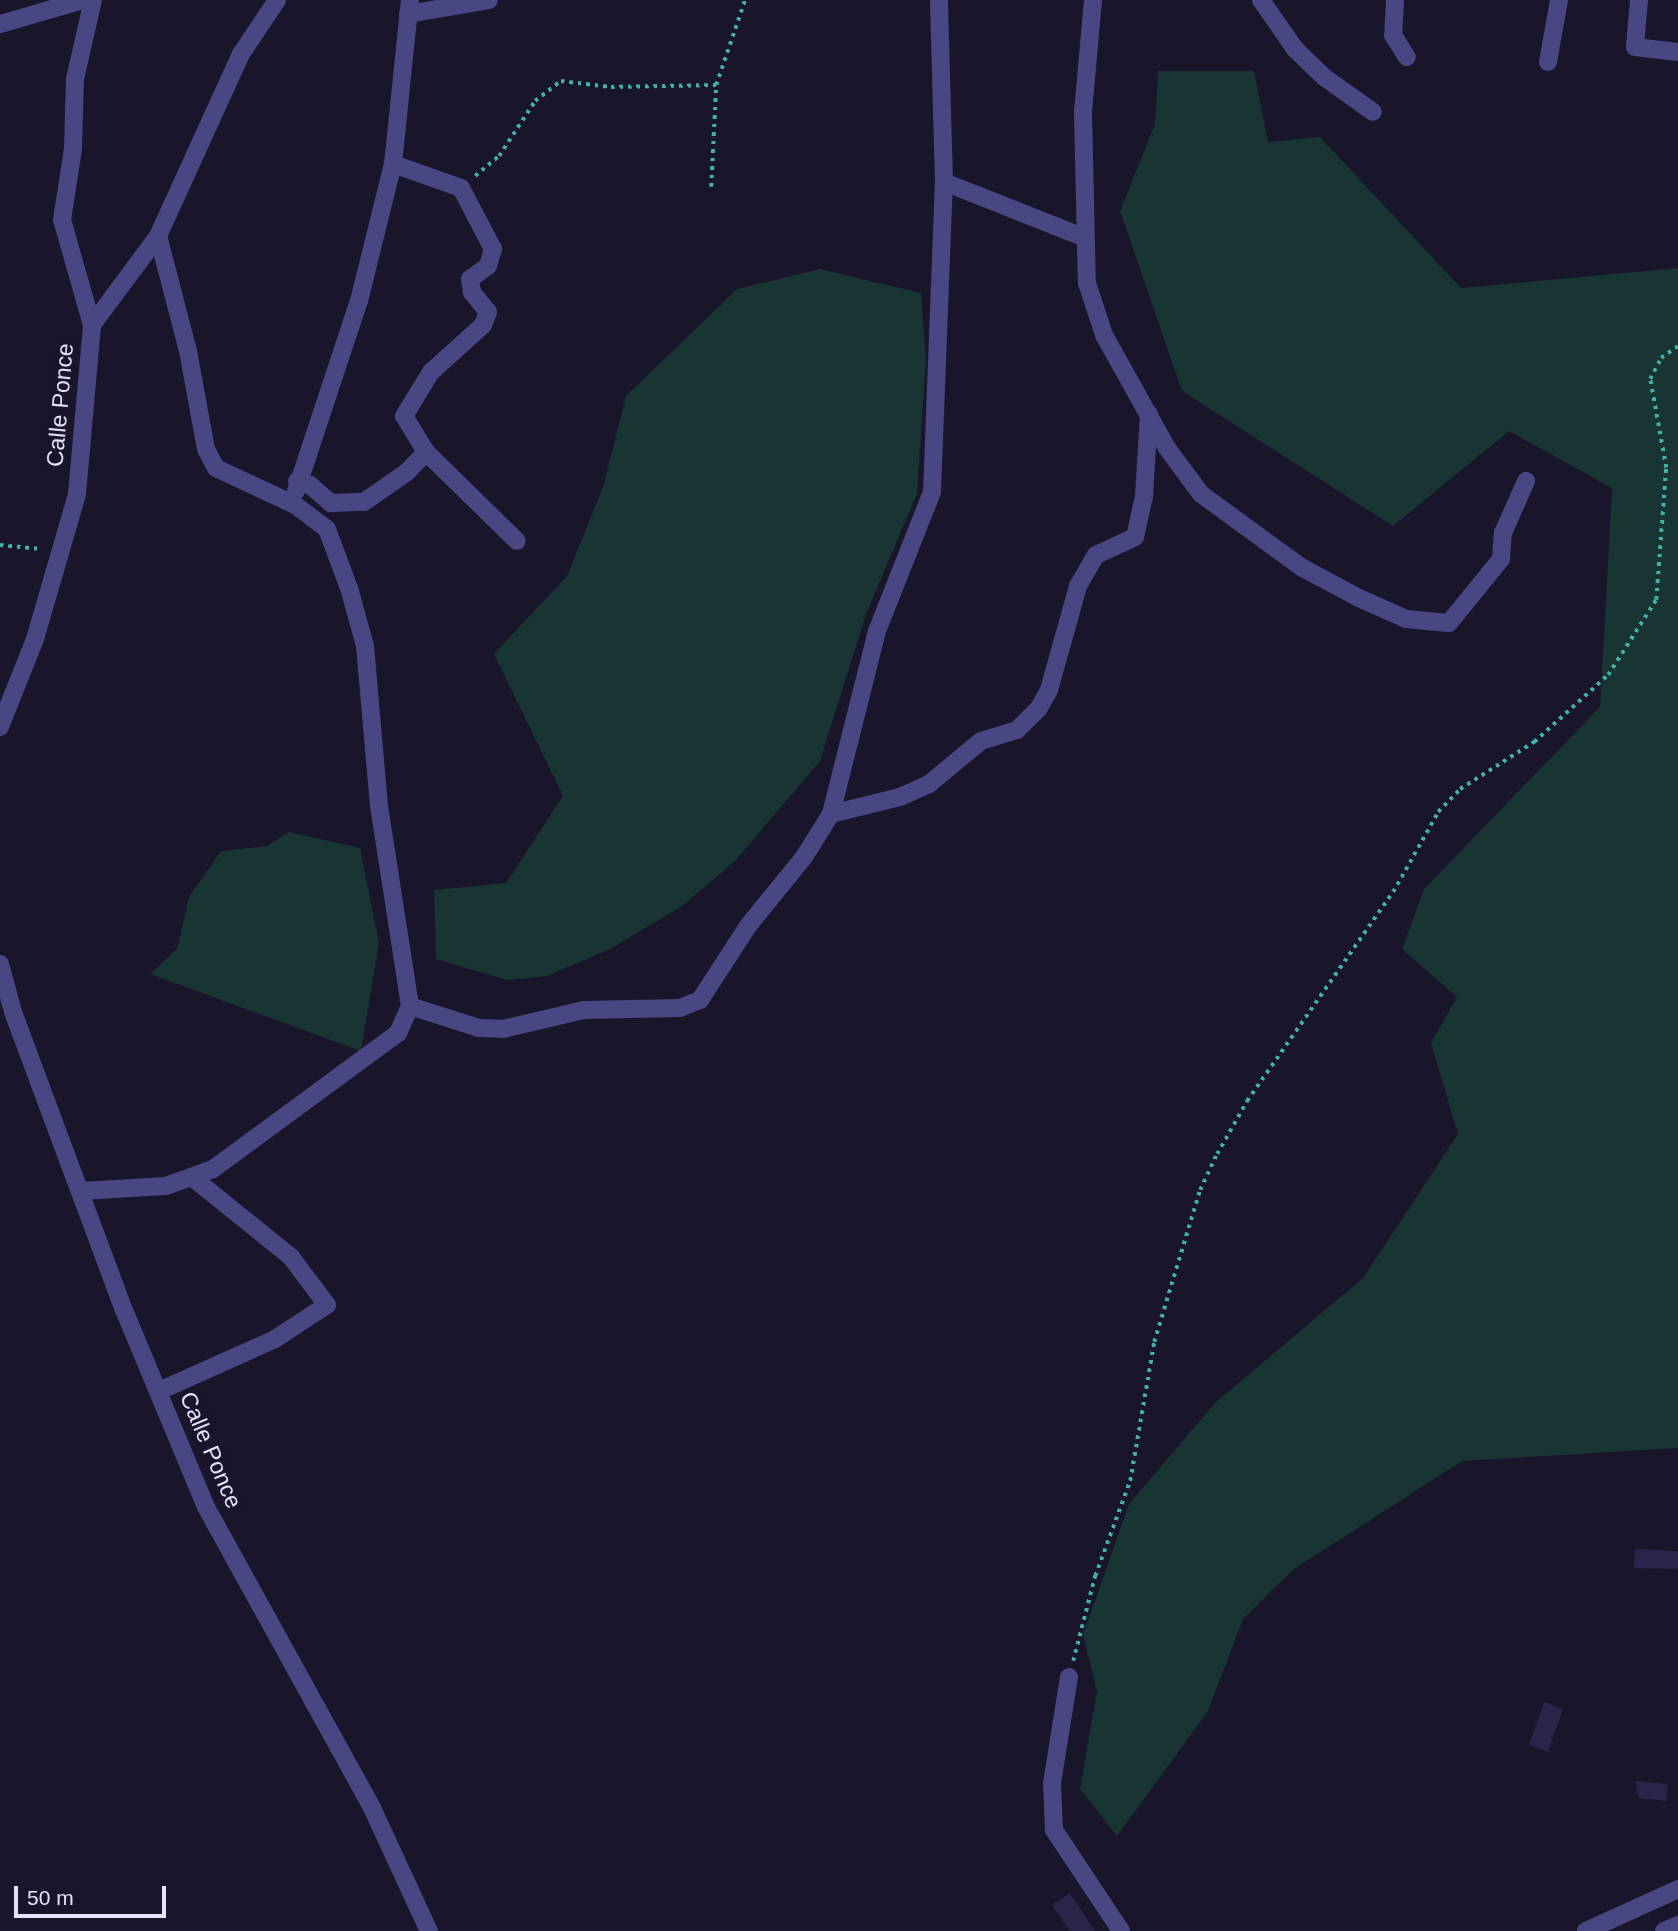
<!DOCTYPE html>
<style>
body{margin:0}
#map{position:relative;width:1678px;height:1931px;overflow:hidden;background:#19152a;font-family:Helvetica,sans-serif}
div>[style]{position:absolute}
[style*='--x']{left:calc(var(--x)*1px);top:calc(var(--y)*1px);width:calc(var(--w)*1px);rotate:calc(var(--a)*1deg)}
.green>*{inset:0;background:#183433}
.building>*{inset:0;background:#2b2349}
.path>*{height:3.5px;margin-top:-1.75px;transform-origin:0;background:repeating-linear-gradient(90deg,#41b1ab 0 3.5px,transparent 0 8.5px)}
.minor>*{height:18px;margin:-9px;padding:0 9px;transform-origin:9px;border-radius:9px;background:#484683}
span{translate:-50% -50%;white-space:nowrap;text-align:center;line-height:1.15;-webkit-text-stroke:7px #19152a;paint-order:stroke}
.street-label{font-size:23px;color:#e5e2fb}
.scale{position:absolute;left:14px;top:1886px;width:152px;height:32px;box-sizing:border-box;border:4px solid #e5e2fb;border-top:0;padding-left:9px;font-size:21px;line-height:24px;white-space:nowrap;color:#e5e2fb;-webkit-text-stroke:5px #19152a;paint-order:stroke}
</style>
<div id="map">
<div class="green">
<div style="clip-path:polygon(1158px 71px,1254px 71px,1268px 142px,1320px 137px,1461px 288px,1678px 268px,1678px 1448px,1462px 1461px,1294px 1569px,1243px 1619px,1208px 1711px,1117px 1836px,1080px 1789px,1097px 1691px,1083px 1635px,1129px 1504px,1215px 1403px,1363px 1278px,1458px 1134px,1431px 1043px,1457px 997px,1402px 949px,1424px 889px,1600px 707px,1612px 488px,1509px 431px,1393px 526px,1182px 391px,1120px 211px,1155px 124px)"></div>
<div style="clip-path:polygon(820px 269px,921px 293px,926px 359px,917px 494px,866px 614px,820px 761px,736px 860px,682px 906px,610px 949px,547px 976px,507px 980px,436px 959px,434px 890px,506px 883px,563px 796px,494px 654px,567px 576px,603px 487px,626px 396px,737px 289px)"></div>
<div style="clip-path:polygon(289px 832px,360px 848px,379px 943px,361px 1051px,150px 974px,177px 949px,189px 897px,221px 851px,267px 846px)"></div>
</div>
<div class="building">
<div style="clip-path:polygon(1635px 1549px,1678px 1551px,1678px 1569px,1634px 1568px)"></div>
<div style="clip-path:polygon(1544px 1702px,1563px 1709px,1548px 1752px,1529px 1745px)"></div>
<div style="clip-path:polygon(1635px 1781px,1668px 1784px,1666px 1801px,1639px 1798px)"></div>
<div style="clip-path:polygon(1070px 1893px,1095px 1931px,1070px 1931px,1052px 1905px)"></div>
</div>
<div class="path">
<div style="--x:475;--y:176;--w:31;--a:-40"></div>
<div style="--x:499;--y:156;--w:66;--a:-56.8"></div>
<div style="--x:535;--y:101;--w:33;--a:-38"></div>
<div style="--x:561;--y:81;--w:50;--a:6.8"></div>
<div style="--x:611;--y:87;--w:105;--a:-1.1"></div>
<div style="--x:711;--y:187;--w:102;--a:-87.2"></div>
<div style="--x:716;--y:85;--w:90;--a:-71.2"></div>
<div style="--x:0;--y:545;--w:41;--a:5.6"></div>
<div style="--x:1073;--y:1661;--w:88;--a:-75.5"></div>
<div style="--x:1095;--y:1576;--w:101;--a:-69.8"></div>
<div style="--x:1130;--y:1481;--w:141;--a:-80.2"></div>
<div style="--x:1154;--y:1342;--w:159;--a:-73.2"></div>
<div style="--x:1200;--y:1190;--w:40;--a:-65"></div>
<div style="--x:1217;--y:1154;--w:61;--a:-60.5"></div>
<div style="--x:1247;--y:1101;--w:255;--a:-55.1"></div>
<div style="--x:1393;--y:892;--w:92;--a:-60.6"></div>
<div style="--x:1438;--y:812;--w:32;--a:-46"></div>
<div style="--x:1460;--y:789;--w:88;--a:-32.4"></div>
<div style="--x:1534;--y:742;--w:100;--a:-42.2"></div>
<div style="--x:1608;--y:675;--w:89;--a:-57.4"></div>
<div style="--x:1656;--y:600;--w:132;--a:-85.7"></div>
<div style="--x:1666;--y:468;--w:90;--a:-100.2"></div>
<div style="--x:1650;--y:379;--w:24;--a:-62"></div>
<div style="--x:1661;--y:358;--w:21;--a:-35"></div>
</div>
<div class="minor">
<div style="--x:1093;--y:0;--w:113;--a:95.1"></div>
<div style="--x:1083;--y:113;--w:170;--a:88.7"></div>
<div style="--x:1087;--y:283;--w:55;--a:71.9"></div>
<div style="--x:1104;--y:335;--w:129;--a:60.9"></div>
<div style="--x:1167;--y:448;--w:57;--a:53.5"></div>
<div style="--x:1201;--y:494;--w:124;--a:36.1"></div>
<div style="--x:1301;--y:567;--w:66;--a:28.1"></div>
<div style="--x:1359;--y:598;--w:51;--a:24.1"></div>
<div style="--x:1406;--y:619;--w:43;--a:5.3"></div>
<div style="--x:1449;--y:623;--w:82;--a:-50.9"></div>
<div style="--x:1501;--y:559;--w:26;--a:-86"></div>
<div style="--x:1503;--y:533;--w:57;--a:-66.1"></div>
<div style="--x:1261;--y:0;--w:60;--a:55.2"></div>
<div style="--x:1295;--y:49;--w:40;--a:44"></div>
<div style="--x:1324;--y:77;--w:60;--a:35.5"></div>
<div style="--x:1395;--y:0;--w:35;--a:93"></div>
<div style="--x:1393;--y:35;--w:26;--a:58"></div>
<div style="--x:1639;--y:0;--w:47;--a:94.9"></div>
<div style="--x:1635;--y:47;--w:43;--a:6.6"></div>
<div style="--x:408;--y:14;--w:82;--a:-9.8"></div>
<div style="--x:0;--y:24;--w:86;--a:-16.1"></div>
<div style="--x:1548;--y:62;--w:63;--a:-79.9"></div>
<div style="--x:944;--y:182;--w:149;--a:21.6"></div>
<div style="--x:92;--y:325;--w:109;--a:-105.9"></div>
<div style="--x:62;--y:220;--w:72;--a:-81.2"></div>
<div style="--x:73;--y:149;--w:70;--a:-88.4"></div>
<div style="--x:75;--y:79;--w:81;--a:-77.2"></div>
<div style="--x:426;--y:452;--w:127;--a:44.4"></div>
<div style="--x:297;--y:481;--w:14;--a:17"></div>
<div style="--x:310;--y:485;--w:28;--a:41"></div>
<div style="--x:331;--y:503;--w:33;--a:-2"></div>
<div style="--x:364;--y:502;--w:52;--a:-34.9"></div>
<div style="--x:407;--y:472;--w:28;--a:-46"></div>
<div style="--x:426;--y:452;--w:42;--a:-121.4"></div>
<div style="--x:404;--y:416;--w:52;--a:-58.5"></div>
<div style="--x:431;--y:372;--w:70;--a:-42.1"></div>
<div style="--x:483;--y:325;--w:14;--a:-69"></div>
<div style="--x:488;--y:312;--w:26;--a:-129"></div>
<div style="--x:472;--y:292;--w:13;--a:-99"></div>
<div style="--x:470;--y:279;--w:22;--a:-36"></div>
<div style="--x:488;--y:266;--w:18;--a:-74"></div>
<div style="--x:493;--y:249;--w:69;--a:-117.7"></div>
<div style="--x:461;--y:188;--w:72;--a:-160.6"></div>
<div style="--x:296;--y:491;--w:200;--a:-71.7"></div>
<div style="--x:359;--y:301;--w:141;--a:-76.1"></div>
<div style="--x:393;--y:164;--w:165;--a:-84.1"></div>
<div style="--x:0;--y:727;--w:95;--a:-68.3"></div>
<div style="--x:35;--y:639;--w:151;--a:-73.8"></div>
<div style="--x:77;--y:494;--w:170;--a:-84.9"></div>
<div style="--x:92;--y:325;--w:111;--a:-53.4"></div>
<div style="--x:158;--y:236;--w:200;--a:-65.5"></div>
<div style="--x:241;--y:54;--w:65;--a:-56.3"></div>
<div style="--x:831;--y:814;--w:71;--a:-13.8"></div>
<div style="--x:900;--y:797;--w:32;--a:-24"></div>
<div style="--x:929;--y:784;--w:67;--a:-39.6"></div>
<div style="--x:981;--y:741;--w:38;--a:-17"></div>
<div style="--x:1017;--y:730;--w:31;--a:-45"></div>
<div style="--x:1039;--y:708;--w:21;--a:-61"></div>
<div style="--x:1049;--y:690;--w:108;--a:-74.4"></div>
<div style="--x:1078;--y:586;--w:36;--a:-60"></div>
<div style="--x:1096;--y:555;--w:43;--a:-24.8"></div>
<div style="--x:1135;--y:537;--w:42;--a:-77.6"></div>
<div style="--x:1144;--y:496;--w:82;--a:-86.5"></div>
<div style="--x:0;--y:964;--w:50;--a:74.8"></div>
<div style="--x:13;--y:1012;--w:318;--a:69.6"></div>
<div style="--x:124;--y:1310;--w:213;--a:67.4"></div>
<div style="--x:206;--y:1507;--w:346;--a:61.1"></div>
<div style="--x:373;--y:1810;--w:133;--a:65.2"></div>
<div style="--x:410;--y:1006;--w:72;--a:17.7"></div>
<div style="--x:479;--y:1028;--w:24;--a:2"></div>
<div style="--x:503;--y:1029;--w:83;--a:-13.2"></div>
<div style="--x:584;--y:1010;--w:96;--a:-1.2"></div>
<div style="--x:680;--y:1008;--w:22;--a:-22"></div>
<div style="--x:700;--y:1000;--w:88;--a:-57"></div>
<div style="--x:748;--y:926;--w:89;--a:-50.9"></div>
<div style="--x:804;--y:857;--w:51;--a:-57.9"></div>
<div style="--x:831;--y:814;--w:189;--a:-75.9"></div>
<div style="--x:877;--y:631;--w:149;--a:-68.4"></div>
<div style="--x:932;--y:492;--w:310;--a:-87.8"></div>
<div style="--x:944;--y:182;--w:182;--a:-91.6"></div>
<div style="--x:81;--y:1191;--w:85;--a:-3.4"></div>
<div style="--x:166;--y:1186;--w:50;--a:-19.9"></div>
<div style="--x:213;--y:1169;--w:230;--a:-36.3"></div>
<div style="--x:398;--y:1033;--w:30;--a:-66"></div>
<div style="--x:410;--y:1006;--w:202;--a:-98.8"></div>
<div style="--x:379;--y:806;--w:161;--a:-95"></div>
<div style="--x:365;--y:646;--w:57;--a:-105.3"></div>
<div style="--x:350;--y:591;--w:66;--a:-110.4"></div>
<div style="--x:327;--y:529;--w:40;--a:-143"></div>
<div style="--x:295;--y:505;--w:87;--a:-154.9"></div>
<div style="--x:216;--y:468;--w:21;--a:-118"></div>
<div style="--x:206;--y:449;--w:100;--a:-100.4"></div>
<div style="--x:188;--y:351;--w:119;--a:-104.6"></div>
<div style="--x:159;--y:1391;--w:127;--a:-24.1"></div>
<div style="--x:275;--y:1339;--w:62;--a:-33.2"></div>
<div style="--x:327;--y:1305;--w:60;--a:-126.9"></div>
<div style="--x:291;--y:1257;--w:126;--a:-141.1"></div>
<div style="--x:1069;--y:1677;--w:107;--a:99.1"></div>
<div style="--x:1052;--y:1783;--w:47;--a:87.6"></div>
<div style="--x:1054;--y:1830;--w:121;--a:56.4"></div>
<div style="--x:1586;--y:1931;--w:101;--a:-24.5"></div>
<div style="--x:1664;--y:1931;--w:15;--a:-23"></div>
</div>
<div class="street-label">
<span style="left:60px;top:405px;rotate:-85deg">Calle Ponce</span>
<span style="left:211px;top:1450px;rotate:67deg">Calle Ponce</span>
</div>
<div class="scale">50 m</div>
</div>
